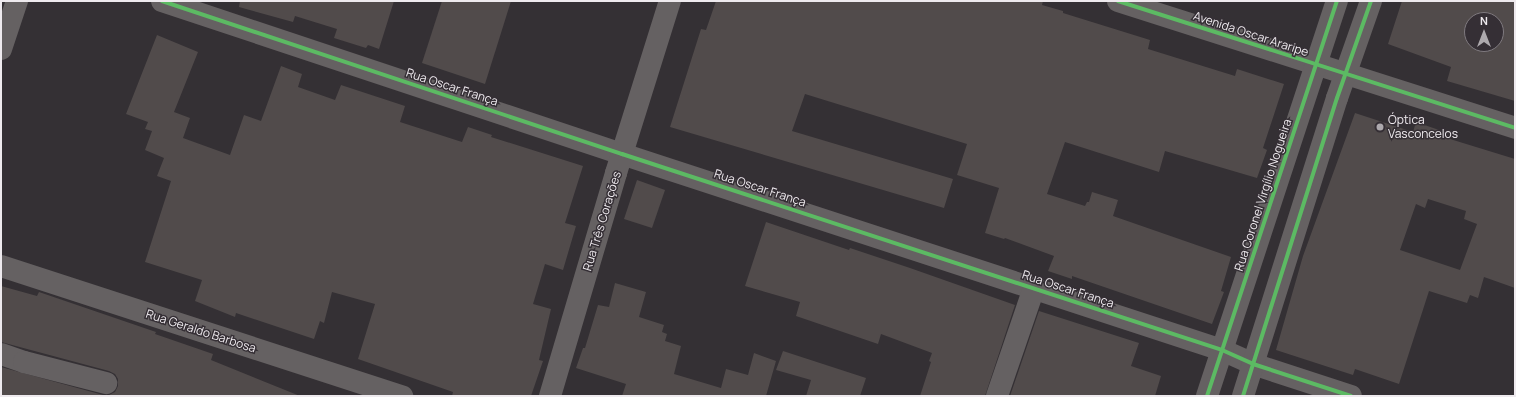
<!DOCTYPE html>
<meta charset="utf-8">
<style>
body{margin:0}
#map{position:relative;width:1516px;height:397px;overflow:hidden;background:#343034;font-family:Manrope,sans-serif}
div>[style]{position:absolute}
[style*='--x']{left:calc(var(--x)*1px);top:calc(var(--y)*1px);width:calc(var(--w)*1px);rotate:calc(var(--a)*1deg)}
.building>*{inset:0;background:#514b4b}
.minor>*{height:22px;margin:-11px;padding:0 11px;transform-origin:11px;border-radius:11px;background:#656162}
.cycleway>*{height:4px;margin:-2px;padding:0 2px;transform-origin:2px;border-radius:2px;background:#5cba63}
.dots>*{width:11px;height:11px;translate:-50% -50%;box-sizing:border-box;border:2px solid #352f35;border-radius:50%}
span{translate:-50% -50%;white-space:nowrap;text-align:center;line-height:1.15;-webkit-text-stroke:3px #352f35;paint-order:stroke}
.street-label{font-size:12px;color:#eeeaee}
.poi-label{font-size:12px;color:#eeeaee}
.left{translate:0 -50%;text-align:left}
.frame{position:absolute;inset:0;border:2px solid #eeeaee;pointer-events:none}
.north{position:absolute;left:1464px;top:12px;width:40px;height:40px;box-sizing:border-box;background:#352f35;border:1px solid #7f7a7f;border-radius:50%;rotate:0deg;font-size:11px;font-weight:700;line-height:16px;text-align:center;color:#eeeaee}
.north::after{content:'';display:block;margin:auto;width:14px;height:18px;background:#ada9ad;clip-path:polygon(50% 0,100% 100%,50% 72%,0 100%)}
</style>
<div id="map">
<div class="building">
<div style="clip-path:polygon(240px 1px,394px 1px,379px 49px,368px 45px,366px 48px,334px 38px,337px 29px,295px 16px,293px 22px,239px 7px)"></div>
<div style="clip-path:polygon(442px 1px,511px 1px,485px 84px,422px 63px)"></div>
<div style="clip-path:polygon(716px 1px,1043px 1px,1042px 5px,1063px 11px,1063px 13px,1150px 40px,1148px 49px,1235px 76px,1237px 69px,1284px 84px,1263px 148px,1267px 150px,1257px 178px,1165px 151px,1159px 172px,1065px 142px,1047px 194px,1085px 206px,1087px 202px,1089px 202px,1092px 192px,1118px 200px,1113px 216px,1231px 257px,1221px 291px,1224px 292px,1212px 324px,1072px 276px,1072px 279px,1048px 271px,1054px 256px,1005px 238px,1004px 239px,985px 233px,999px 188px,957px 175px,967px 144px,805px 94px,792px 131px,953px 179px,944px 208px,670px 127px,701px 29px,706px 30px)"></div>
<div style="clip-path:polygon(evenodd,1402px 1px,1515px 1px,1515px 101px,1447px 81px,1451px 67px,1388px 44px,1402px 1px,1472px 20px,1496px 20px,1496px 44px,1472px 44px,1472px 20px)"></div>
<div style="clip-path:polygon(157px 35px,198px 52px,174px 112px,190px 118px,183px 138px,230px 155px,244px 115px,261px 121px,281px 66px,302px 74px,298px 87px,335px 100px,341px 85px,405px 106px,400px 122px,462px 142px,468px 127px,492px 135px,491px 137px,583px 166px,565px 223px,576px 226px,563px 270px,545px 264px,533px 304px,551px 309px,539px 360px,543px 361px,531px 396px,452px 396px,453px 392px,358px 359px,375px 304px,332px 292px,324px 323px,320px 321px,314px 339px,236px 313px,235px 317px,195px 301px,202px 280px,145px 262px,171px 181px,157px 176px,164px 158px,145px 150px,152px 131px,145px 129px,148px 122px,126px 114px)"></div>
<div style="clip-path:polygon(evenodd,1355px 113px,1413px 132px,1416px 122px,1439px 130px,1437px 135px,1515px 159px,1515px 288px,1484px 277px,1478px 298px,1470px 295px,1467px 303px,1429px 291px,1399px 384px,1355px 369px,1353px 375px,1276px 350px,1303px 256px,1355px 113px,1428px 199px,1466px 211px,1464px 219px,1477px 224px,1460px 270px,1400px 250px,1416px 204px,1425px 208px,1428px 199px)"></div>
<div style="clip-path:polygon(637px 180px,665px 190px,652px 228px,624px 219px)"></div>
<div style="clip-path:polygon(766px 222px,849px 250px,850px 248px,910px 268px,1015px 305px,985px 396px,920px 396px,931px 362px,929px 361px,932px 353px,881px 334px,878px 344px,796px 316px,800px 302px,745px 286px)"></div>
<div style="clip-path:polygon(615px 283px,646px 292px,639px 317px,664px 325px,662px 332px,667px 334px,665px 341px,681px 346px,674px 374px,721px 388px,726px 369px,748px 375px,754px 353px,776px 361px,766px 396px,622px 396px,626px 384px,576px 368px,583px 348px,585px 348px,598px 305px,609px 307px)"></div>
<div style="clip-path:polygon(1px 286px,37px 296px,39px 292px,156px 332px,155px 334px,213px 354px,211px 360px,300px 396px,1px 396px,1px 367px,103px 395px,109px 395px,115px 392px,118px 386px,118px 379px,115px 374px,109px 371px,1px 342px)"></div>
<div style="clip-path:polygon(1039px 311px,1139px 343px,1131px 366px,1161px 376px,1155px 396px,1010px 396px)"></div>
<div style="clip-path:polygon(783px 351px,866px 378px,860px 396px,806px 396px,811px 380px,776px 370px)"></div>
</div>
<div class="minor">
<div style="--x:162;--y:1;--w:485;--a:18.4"></div>
<div style="--x:622;--y:154;--w:631;--a:18.09"></div>
<div style="--x:1222;--y:350;--w:34;--a:24"></div>
<div style="--x:1253;--y:364;--w:103;--a:18.1"></div>
<div style="--x:1118;--y:1;--w:417;--a:17.7"></div>
<div style="--x:1;--y:49;--w:51;--a:-71.6"></div>
<div style="--x:1;--y:266;--w:422;--a:18"></div>
<div style="--x:1;--y:354;--w:24;--a:19"></div>
<div style="--x:24;--y:362;--w:85;--a:14.4"></div>
<div style="--x:550;--y:396;--w:233;--a:-73.5"></div>
<div style="--x:616;--y:173;--w:180;--a:-72.6"></div>
<div style="--x:997;--y:396;--w:114;--a:-71.1"></div>
<div style="--x:1207;--y:396;--w:416;--a:-71.8"></div>
<div style="--x:1243;--y:396;--w:312;--a:-72.5"></div>
<div style="--x:1337;--y:98;--w:103;--a:-70.7"></div>
</div>
<div class="cycleway">
<div style="--x:162;--y:1;--w:485;--a:18.4"></div>
<div style="--x:622;--y:154;--w:631;--a:18.09"></div>
<div style="--x:1222;--y:350;--w:34;--a:24"></div>
<div style="--x:1253;--y:364;--w:103;--a:18.1"></div>
<div style="--x:1118;--y:1;--w:417;--a:17.7"></div>
<div style="--x:1207;--y:396;--w:416;--a:-71.8"></div>
<div style="--x:1243;--y:396;--w:312;--a:-72.5"></div>
<div style="--x:1337;--y:98;--w:103;--a:-70.7"></div>
</div>
<div class="dots">
<div style="left:1380px;top:127px;background:#ada9ad"></div>
</div>
<div class="street-label">
<span style="left:1251px;top:34px;rotate:18deg">Avenida Oscar Araripe</span>
<span style="left:452px;top:87px;rotate:18deg">Rua Oscar França</span>
<span style="left:760px;top:188px;rotate:18deg">Rua Oscar França</span>
<span style="left:1263px;top:195px;rotate:-72deg">Rua Coronel Virgílio Nogueira</span>
<span style="left:602px;top:221px;rotate:-73deg">Rua Três Corações</span>
<span style="left:1068px;top:289px;rotate:18deg">Rua Oscar França</span>
<span style="left:201px;top:331px;rotate:18deg">Rua Geraldo Barbosa</span>
</div>
<div class="poi-label">
<span class="left" style="left:1388px;top:127px">Óptica<br>Vasconcelos</span>
</div>
<div class="frame"></div>
<div class="north">N</div>
</div>
